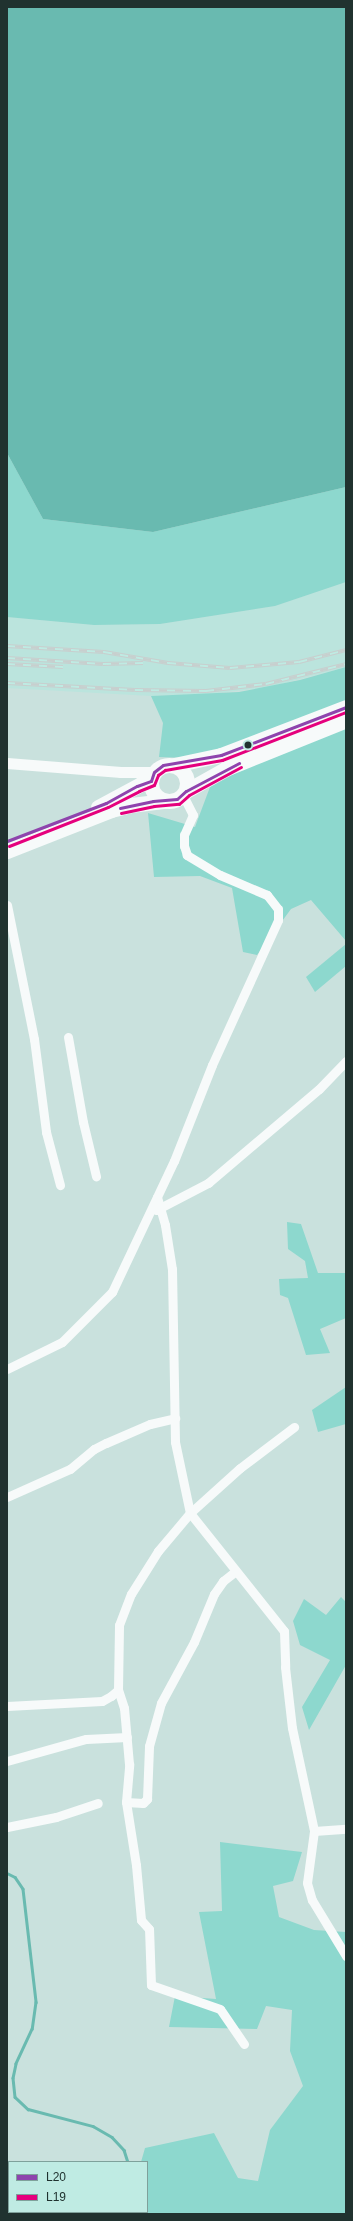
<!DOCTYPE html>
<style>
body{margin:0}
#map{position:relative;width:353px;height:2221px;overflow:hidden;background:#c9e1dd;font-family:Helvetica,sans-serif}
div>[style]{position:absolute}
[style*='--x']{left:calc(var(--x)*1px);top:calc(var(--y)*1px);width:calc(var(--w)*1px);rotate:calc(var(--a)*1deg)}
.built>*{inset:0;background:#bbe4dd}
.green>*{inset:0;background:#8dd8ce}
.water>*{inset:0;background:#69bab0}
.stream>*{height:2.5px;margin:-1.25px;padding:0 1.25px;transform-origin:1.25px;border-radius:1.25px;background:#69bab0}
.minor>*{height:9px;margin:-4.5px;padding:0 4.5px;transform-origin:4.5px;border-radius:4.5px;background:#f7fafa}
.tertiary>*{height:11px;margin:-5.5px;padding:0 5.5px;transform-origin:5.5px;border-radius:5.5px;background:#f7fafa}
.trunk>*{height:15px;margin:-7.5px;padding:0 7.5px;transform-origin:7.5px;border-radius:7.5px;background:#f7fafa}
.trunk>.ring{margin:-7.5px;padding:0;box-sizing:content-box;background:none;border:15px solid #f7fafa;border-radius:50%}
.rail>*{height:4px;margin-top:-2px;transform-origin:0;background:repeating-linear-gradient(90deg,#bfebe3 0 8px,#c8cfce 0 16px);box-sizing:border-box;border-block:1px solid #c8cfce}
.bus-1>*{height:3px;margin:-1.5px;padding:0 1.5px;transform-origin:1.5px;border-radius:1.5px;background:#8e44ad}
.bus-2>*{height:3px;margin:-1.5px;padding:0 1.5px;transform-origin:1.5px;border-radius:1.5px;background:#e5007d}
.dots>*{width:11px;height:11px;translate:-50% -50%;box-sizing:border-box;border:2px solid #bfebe3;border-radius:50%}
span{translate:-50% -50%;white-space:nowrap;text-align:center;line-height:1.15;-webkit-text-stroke:3.5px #bfebe3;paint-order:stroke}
.frame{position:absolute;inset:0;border:8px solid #20322f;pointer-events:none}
.legend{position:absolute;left:8px;top:2161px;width:140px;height:52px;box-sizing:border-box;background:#bfebe3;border:1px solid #7fa19b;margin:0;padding:5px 7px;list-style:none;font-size:12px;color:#20322f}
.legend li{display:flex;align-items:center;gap:8px;height:20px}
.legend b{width:20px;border:1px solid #7fa19b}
</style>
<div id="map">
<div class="built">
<div style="clip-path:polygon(346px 582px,346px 667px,269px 687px,210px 694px,151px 696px,7px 688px,7px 617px,94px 625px,160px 624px,275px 606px)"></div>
</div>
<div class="green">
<div style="clip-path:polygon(7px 453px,43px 519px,153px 532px,346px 487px,346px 582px,275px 606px,160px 624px,94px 625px,7px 617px)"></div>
<div style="clip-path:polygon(346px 667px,346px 705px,248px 744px,188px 758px,159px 757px,163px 723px,151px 696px,239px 692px,300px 680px)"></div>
<div style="clip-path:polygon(346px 726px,346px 941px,311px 900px,291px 909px,257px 955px,243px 952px,232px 888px,200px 876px,154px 877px,148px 813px,195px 827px,210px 787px,262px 759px)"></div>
<div style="clip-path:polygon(346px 944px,346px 966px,315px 992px,306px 977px)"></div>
<div style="clip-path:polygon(287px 1222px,301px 1224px,318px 1273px,346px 1273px,346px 1318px,320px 1329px,330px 1353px,306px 1355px,288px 1298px,280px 1295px,279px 1279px,308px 1278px,305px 1261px,288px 1249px)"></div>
<div style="clip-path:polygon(346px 1387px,346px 1424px,318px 1432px,312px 1410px)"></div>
<div style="clip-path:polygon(341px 1597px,346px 1602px,346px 1665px,309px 1730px,302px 1707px,330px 1660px,300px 1645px,293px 1621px,304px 1599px,326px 1615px)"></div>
<div style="clip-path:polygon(220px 1842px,302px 1852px,293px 1881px,273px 1886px,279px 1917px,314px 1930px,346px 1932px,346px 2214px,128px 2214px,129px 2212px,147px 2212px,147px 2162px,141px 2162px,145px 2148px,214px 2133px,238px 2178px,258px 2181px,270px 2130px,303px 2086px,290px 2051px,292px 2010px,266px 2006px,257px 2029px,169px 2027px,175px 1996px,216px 1999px,199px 1912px,222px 1911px)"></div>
</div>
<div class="water">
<div style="clip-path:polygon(7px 7px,346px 7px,346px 487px,153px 532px,43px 519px,7px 453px)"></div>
</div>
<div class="stream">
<div style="--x:7;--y:1873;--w:9;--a:27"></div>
<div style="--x:15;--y:1877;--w:14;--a:56"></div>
<div style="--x:23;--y:1889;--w:114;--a:83.4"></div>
<div style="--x:36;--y:2002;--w:27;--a:98"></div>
<div style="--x:32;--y:2029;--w:38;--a:115"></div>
<div style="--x:16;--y:2064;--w:14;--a:102"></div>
<div style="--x:13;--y:2078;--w:19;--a:84"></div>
<div style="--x:15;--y:2097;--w:18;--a:43"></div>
<div style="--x:28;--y:2109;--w:67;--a:14.7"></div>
<div style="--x:93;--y:2126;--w:22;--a:30"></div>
<div style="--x:112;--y:2137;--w:18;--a:47"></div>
<div style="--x:124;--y:2150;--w:13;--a:72"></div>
<div style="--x:107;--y:2214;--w:2;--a:-63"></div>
</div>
<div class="minor">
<div style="--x:7;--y:905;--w:137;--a:78.6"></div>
<div style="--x:34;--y:1039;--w:94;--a:82.6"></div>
<div style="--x:46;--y:1132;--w:55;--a:75.2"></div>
<div style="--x:68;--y:1037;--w:86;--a:80"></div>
<div style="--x:83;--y:1122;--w:56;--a:76.5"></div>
<div style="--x:157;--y:1197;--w:29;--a:74"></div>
<div style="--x:165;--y:1225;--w:45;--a:81"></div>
<div style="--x:172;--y:1269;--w:173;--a:89"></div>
<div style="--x:175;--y:1442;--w:73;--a:78.1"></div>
<div style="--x:190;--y:1513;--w:151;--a:51.5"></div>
<div style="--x:284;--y:1631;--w:36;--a:88"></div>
<div style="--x:285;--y:1667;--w:61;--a:83.5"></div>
<div style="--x:292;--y:1728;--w:105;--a:77.9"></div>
<div style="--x:314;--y:1831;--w:52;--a:97.7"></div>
<div style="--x:307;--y:1883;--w:18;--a:74"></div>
<div style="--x:312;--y:1900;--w:66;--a:58.7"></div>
<div style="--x:156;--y:1210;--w:59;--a:-27.4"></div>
<div style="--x:208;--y:1183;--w:145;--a:-40.3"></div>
<div style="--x:319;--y:1089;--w:39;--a:-46"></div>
<div style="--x:7;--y:1369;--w:61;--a:-26.1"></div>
<div style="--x:62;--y:1342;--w:71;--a:-45"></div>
<div style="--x:112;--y:1292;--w:145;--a:-64.7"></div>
<div style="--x:174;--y:1161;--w:103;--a:-68.4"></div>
<div style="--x:212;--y:1065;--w:159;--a:-65.5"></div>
<div style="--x:278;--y:920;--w:11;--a:-90"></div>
<div style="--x:278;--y:909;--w:18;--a:-128"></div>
<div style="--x:267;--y:895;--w:51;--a:-156.9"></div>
<div style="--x:220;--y:875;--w:39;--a:-149"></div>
<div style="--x:187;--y:855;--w:9;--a:-108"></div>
<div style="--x:184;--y:846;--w:11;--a:-90"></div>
<div style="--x:184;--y:835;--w:22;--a:-66"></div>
<div style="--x:193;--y:815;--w:22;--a:-117"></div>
<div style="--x:7;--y:1497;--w:69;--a:-24"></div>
<div style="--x:70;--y:1469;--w:31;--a:-40"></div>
<div style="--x:94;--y:1449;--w:13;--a:-27"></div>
<div style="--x:106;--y:1443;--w:48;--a:-23.4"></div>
<div style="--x:150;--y:1424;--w:26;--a:-13"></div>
<div style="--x:7;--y:1706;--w:95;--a:-3"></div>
<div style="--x:102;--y:1701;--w:10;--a:-29"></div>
<div style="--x:111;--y:1696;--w:9;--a:-41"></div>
<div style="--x:7;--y:1761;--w:82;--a:-15.6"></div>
<div style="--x:86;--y:1739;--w:41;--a:-2.8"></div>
<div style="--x:126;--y:1802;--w:17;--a:3"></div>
<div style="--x:143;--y:1803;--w:6;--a:-45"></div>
<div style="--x:147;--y:1799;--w:53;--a:-87.8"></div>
<div style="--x:149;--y:1746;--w:45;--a:-74.4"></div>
<div style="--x:161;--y:1703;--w:69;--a:-61.6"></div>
<div style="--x:194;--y:1642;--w:52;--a:-67.4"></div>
<div style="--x:214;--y:1594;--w:16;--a:-55"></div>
<div style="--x:223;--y:1581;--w:16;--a:-38"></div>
<div style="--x:7;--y:1827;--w:50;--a:-11.5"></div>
<div style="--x:56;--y:1817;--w:44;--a:-18.4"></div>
<div style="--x:314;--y:1831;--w:32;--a:-4"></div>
<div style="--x:244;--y:2044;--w:42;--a:-124.4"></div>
<div style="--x:220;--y:2009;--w:73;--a:-160.8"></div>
<div style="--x:151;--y:1985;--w:56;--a:-92"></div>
<div style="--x:149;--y:1929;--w:12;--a:-132"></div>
<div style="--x:141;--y:1920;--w:55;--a:-95.2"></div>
<div style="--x:136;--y:1865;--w:64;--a:-99"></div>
<div style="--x:126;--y:1802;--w:38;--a:-85"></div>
<div style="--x:129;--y:1764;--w:56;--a:-95.1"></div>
<div style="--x:124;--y:1708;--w:19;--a:-108"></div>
<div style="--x:118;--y:1690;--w:65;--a:-89.1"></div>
<div style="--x:119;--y:1625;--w:33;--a:-69"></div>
<div style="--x:131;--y:1594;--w:51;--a:-57.9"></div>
<div style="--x:158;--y:1551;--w:50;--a:-49.9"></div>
<div style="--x:190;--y:1513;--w:67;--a:-42"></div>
<div style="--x:240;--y:1468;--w:68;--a:-37.2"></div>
</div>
<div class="tertiary">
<div style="--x:7;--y:763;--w:114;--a:4.5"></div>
<div style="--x:121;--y:772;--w:33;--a:0"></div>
</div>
<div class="trunk">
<div class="ring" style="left:151px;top:765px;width:21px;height:21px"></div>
<div style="--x:174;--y:765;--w:48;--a:-12"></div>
<div style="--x:221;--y:755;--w:134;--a:-21"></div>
<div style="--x:186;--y:791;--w:45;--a:-29.4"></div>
<div style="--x:225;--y:769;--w:131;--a:-22"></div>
<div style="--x:98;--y:807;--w:49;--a:-28.1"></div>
<div style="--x:141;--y:784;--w:10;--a:-17"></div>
<div style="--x:7;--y:851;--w:112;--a:-21.5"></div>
<div style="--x:111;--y:810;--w:21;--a:-14"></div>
<div style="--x:131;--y:805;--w:34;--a:-7"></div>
</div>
<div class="rail">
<div style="--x:7;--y:646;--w:97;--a:3.5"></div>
<div style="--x:104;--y:652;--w:65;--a:9.8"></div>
<div style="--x:168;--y:663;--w:62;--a:4.6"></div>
<div style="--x:230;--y:668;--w:69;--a:-5"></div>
<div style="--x:299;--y:662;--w:49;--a:-14.3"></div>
<div style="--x:7;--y:658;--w:96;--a:3.6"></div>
<div style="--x:103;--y:664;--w:40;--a:-1.4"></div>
<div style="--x:7;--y:664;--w:56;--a:3.1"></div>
<div style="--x:7;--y:683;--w:128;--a:3.1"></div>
<div style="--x:135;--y:690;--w:71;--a:0.8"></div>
<div style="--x:206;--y:691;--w:60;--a:-6.7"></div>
<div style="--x:266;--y:684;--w:82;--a:-14"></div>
</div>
<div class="bus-1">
<div style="--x:120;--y:808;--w:34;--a:-12"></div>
<div style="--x:153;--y:801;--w:24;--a:-5"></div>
<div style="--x:177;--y:799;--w:12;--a:-42"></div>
<div style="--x:186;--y:791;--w:60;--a:-27.8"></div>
<div style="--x:7;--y:841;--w:106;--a:-21"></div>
<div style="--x:106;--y:803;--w:35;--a:-29"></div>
<div style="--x:137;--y:786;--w:15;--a:-20"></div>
<div style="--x:151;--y:781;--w:9;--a:-72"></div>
<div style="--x:154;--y:772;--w:11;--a:-38"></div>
<div style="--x:163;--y:765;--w:59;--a:-9.8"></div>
<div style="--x:221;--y:755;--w:134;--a:-21"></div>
</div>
<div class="bus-2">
<div style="--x:121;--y:813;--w:34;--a:-12"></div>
<div style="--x:154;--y:806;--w:25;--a:-5"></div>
<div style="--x:179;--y:804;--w:13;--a:-42"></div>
<div style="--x:189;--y:795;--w:59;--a:-28.3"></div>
<div style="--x:9;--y:846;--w:106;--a:-21.5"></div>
<div style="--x:108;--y:807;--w:35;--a:-27"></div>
<div style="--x:139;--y:791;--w:16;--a:-22"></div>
<div style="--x:154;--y:785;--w:11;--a:-68"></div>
<div style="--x:158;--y:775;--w:9;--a:-36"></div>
<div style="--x:165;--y:770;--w:58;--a:-10"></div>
<div style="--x:222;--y:760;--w:133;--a:-21.2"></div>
</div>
<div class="dots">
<div style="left:248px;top:745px;background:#20322f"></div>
</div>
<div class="frame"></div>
<ul class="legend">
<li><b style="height:5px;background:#8e44ad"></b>L20</li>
<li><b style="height:5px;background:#e5007d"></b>L19</li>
</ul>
</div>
